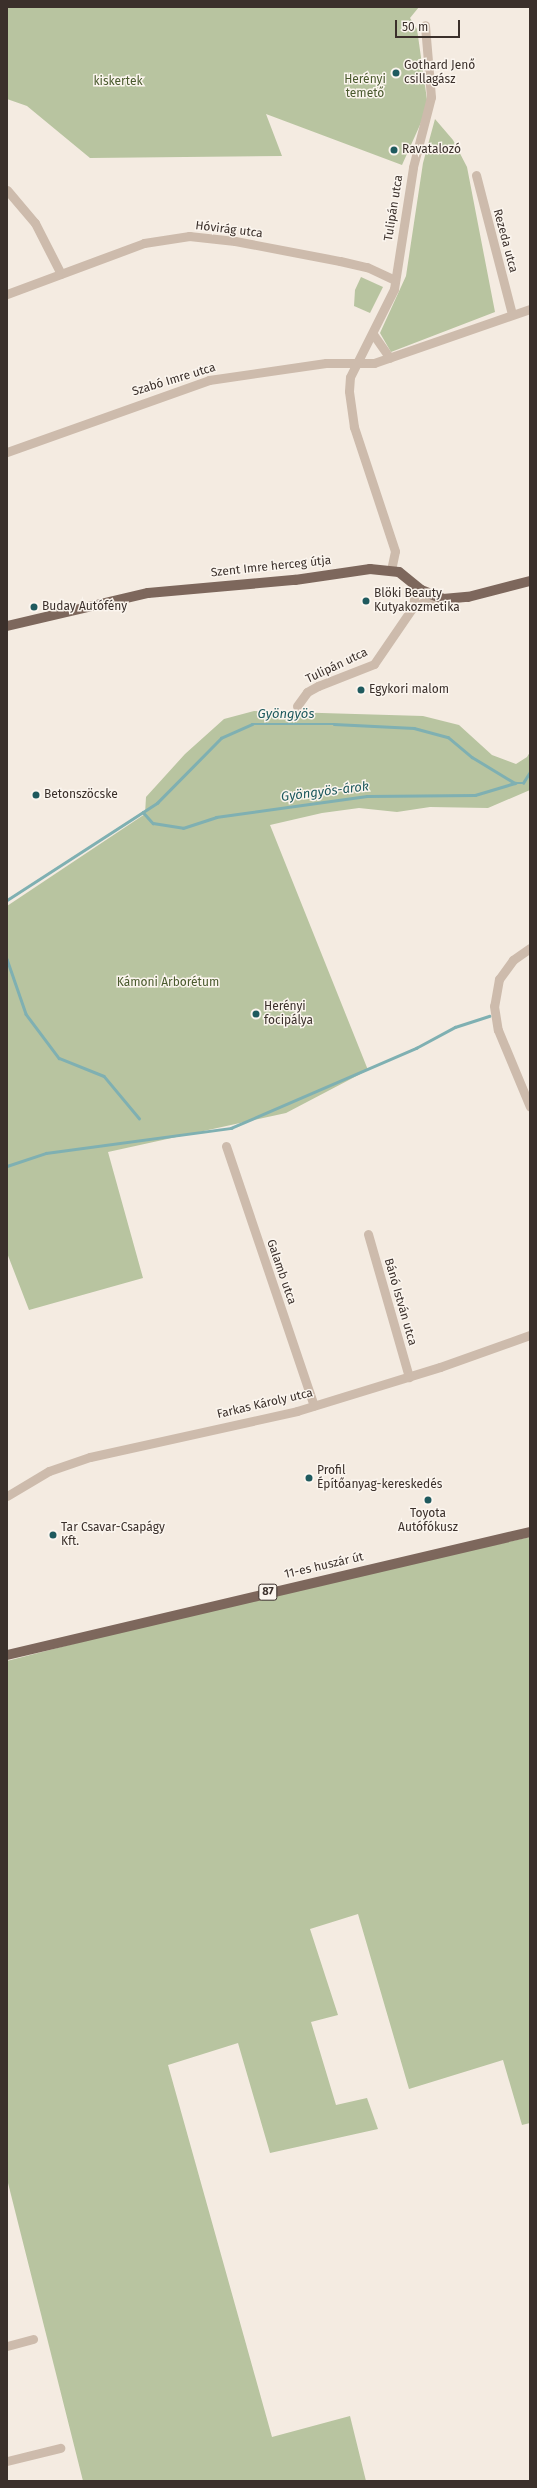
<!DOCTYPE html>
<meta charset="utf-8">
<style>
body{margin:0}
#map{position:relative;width:537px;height:2488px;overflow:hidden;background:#f4ebe1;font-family:"Fira Sans",sans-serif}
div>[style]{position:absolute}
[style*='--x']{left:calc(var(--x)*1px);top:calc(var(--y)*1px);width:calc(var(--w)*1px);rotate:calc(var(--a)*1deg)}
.green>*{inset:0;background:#b8c4a0}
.stream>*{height:2.5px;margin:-1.25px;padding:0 1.25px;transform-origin:1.25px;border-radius:1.25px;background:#7fb0b2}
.minor>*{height:9px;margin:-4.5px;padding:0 4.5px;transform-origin:4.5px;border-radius:4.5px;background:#cdbbac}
.major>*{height:10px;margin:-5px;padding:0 5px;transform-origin:5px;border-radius:5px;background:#7d675c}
.dots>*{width:11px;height:11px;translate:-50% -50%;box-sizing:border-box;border:2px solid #fbf5ee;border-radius:50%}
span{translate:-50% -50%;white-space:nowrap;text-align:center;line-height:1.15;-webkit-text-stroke:3px #fbf5ee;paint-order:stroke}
.shield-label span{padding:1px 3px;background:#fbf5ee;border:1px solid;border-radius:3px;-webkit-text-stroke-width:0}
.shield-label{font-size:11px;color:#3b302b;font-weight:700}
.poi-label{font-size:12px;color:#3b302b}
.left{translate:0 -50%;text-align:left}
.park-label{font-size:12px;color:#4a5a2e}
.street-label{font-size:12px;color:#3b302b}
.water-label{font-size:13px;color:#1f5a5e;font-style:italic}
.frame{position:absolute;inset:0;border:8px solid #3b302b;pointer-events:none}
.scale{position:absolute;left:395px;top:20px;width:65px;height:18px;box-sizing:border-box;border:2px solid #3b302b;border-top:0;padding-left:5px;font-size:12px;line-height:14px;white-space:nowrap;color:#3b302b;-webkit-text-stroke:3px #fbf5ee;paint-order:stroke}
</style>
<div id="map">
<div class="green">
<div style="clip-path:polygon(7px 7px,419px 7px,410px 18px,417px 29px,428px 107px,402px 165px,266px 114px,282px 156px,90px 158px,27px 106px,7px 99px)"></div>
<div style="clip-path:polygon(435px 119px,453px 140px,467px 167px,495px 312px,391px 352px,380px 333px,406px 276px,423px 163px)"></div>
<div style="clip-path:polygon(361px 277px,383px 287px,370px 313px,354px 306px,355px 290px)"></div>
<div style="clip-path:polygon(254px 711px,423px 716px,459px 725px,492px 755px,516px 764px,527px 757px,530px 752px,530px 790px,488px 808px,430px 807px,397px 812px,359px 808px,322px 813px,270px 825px,368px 1070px,286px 1113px,108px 1152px,143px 1278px,29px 1310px,7px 1253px,7px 906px,145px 814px,146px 797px,185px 754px,224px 719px)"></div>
<div style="clip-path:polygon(530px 1537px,530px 2123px,522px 2125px,503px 2060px,409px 2089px,358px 1914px,310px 1929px,338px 2015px,311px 2022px,336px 2105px,367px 2098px,378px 2129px,270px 2153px,238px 2043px,168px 2065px,272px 2437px,350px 2416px,366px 2481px,83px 2481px,7px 2179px,7px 1661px,228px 1604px)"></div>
</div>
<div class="stream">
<div style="--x:143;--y:812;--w:15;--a:48"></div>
<div style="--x:153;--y:823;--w:30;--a:9"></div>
<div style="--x:183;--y:828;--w:35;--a:-18"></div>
<div style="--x:216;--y:817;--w:152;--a:-7.9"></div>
<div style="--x:367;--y:796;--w:108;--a:-0.5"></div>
<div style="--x:475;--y:795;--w:42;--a:-16.7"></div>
<div style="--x:7;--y:900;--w:179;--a:-32.9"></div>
<div style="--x:157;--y:803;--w:91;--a:-45.4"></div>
<div style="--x:221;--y:738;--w:34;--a:-24"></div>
<div style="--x:252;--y:724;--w:82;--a:0"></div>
<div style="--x:334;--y:724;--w:80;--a:2.9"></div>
<div style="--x:414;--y:728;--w:35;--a:15"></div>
<div style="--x:448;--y:737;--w:31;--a:40"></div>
<div style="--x:472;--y:757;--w:50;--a:31.2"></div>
<div style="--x:515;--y:783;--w:8;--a:0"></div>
<div style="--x:523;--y:783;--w:13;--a:-58"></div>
<div style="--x:7;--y:959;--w:58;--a:70.9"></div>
<div style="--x:26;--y:1014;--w:55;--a:53.1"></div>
<div style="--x:59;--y:1058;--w:48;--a:21.8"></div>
<div style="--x:104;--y:1076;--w:55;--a:50.2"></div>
<div style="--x:7;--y:1166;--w:41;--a:-18.4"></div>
<div style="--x:46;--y:1153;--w:187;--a:-7.7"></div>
<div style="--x:231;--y:1128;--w:202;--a:-23.4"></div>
<div style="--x:416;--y:1048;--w:44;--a:-28.3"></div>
<div style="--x:455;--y:1027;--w:36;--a:-18"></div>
</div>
<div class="minor">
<div style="--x:476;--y:175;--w:144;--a:75.5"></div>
<div style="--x:7;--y:190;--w:43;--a:49.7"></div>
<div style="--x:35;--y:223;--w:57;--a:63"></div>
<div style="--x:7;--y:294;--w:146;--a:-20.4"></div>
<div style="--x:144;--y:243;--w:46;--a:-8.8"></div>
<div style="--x:189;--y:236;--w:46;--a:6.2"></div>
<div style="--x:235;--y:241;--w:107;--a:10.8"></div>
<div style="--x:340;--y:261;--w:28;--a:13"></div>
<div style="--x:367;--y:267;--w:31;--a:25"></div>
<div style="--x:373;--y:334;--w:29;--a:55"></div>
<div style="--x:7;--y:452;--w:214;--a:-19.6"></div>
<div style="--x:209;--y:380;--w:118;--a:-8.3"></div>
<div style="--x:326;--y:363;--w:48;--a:0"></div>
<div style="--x:374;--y:363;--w:165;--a:-19.1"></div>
<div style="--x:391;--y:570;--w:19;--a:-78"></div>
<div style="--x:395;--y:551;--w:131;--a:-108.3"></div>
<div style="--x:354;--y:427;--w:36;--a:-98"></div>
<div style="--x:349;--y:391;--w:14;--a:-86"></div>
<div style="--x:350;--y:377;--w:98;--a:-63.4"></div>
<div style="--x:394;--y:289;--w:123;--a:-81.1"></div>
<div style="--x:413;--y:167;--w:72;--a:-75.6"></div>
<div style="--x:431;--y:97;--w:72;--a:-94.8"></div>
<div style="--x:413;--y:607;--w:21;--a:-82"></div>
<div style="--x:297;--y:706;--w:17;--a:-54"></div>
<div style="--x:307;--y:692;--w:13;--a:-29"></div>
<div style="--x:318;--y:686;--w:60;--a:-21.4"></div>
<div style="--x:374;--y:664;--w:69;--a:-55.6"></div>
<div style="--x:413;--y:607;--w:23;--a:-25"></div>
<div style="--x:530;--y:948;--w:21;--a:145"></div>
<div style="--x:513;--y:960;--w:24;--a:126"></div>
<div style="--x:499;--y:979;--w:27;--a:100"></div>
<div style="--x:494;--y:1006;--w:24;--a:81"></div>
<div style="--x:498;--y:1030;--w:83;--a:67.4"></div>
<div style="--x:226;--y:1146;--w:274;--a:71.3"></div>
<div style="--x:368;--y:1234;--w:149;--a:74"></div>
<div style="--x:7;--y:1496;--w:49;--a:-30.8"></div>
<div style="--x:49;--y:1471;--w:43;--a:-18.9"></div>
<div style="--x:90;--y:1457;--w:212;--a:-12.5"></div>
<div style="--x:297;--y:1411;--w:150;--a:-17.1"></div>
<div style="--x:440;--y:1367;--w:96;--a:-19.6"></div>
<div style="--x:7;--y:2346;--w:27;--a:-15"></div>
<div style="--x:7;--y:2461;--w:55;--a:-13.8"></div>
</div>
<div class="major">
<div style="--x:7;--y:626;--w:145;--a:-13.2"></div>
<div style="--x:148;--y:593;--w:148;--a:-5.1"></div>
<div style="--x:295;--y:580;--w:76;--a:-8.3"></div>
<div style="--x:370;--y:569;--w:29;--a:6"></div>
<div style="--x:399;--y:572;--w:28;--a:39"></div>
<div style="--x:421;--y:590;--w:24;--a:22"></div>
<div style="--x:443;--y:599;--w:25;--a:-5"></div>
<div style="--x:468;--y:597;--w:64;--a:-14.5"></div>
<div style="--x:7;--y:1655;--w:537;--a:-13.23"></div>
</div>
<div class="dots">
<div style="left:396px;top:73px;background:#1f5a5e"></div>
<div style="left:394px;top:150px;background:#1f5a5e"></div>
<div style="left:366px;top:601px;background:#1f5a5e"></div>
<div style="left:34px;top:607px;background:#1f5a5e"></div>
<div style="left:361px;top:690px;background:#1f5a5e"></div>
<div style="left:36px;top:795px;background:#1f5a5e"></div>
<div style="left:256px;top:1014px;background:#1f5a5e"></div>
<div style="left:309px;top:1478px;background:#1f5a5e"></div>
<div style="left:428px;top:1500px;background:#1f5a5e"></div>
<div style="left:53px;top:1535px;background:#1f5a5e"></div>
</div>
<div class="shield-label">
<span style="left:268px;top:1592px">87</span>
</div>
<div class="poi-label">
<span class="left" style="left:404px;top:73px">Gothard Jenő<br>csillagász</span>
<span class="left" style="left:402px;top:150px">Ravatalozó</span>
<span class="left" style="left:374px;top:601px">Blöki Beauty<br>Kutyakozmetika</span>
<span class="left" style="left:42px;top:607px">Buday Autófény</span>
<span class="left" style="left:369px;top:690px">Egykori malom</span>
<span class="left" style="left:44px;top:795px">Betonszöcske</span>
<span class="left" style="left:264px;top:1014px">Herényi<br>focipálya</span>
<span class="left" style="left:317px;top:1478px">Profil<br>Építőanyag-kereskedés</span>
<span style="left:428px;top:1521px">Toyota<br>Autófókusz</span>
<span class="left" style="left:61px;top:1535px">Tar Csavar-Csapágy<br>Kft.</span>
</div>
<div class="park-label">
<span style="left:365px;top:87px">Herényi<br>temető</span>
<span style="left:118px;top:82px">kiskertek</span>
<span style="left:168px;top:983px">Kámoni Arborétum</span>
</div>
<div class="street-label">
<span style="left:394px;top:208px;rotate:-81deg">Tulipán utca</span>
<span style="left:229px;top:230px;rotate:7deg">Hóvirág utca</span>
<span style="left:505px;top:241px;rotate:75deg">Rezeda utca</span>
<span style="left:174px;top:380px;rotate:-17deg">Szabó Imre utca</span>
<span style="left:271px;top:567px;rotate:-6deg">Szent Imre herceg útja</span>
<span style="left:337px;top:666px;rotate:-25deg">Tulipán utca</span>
<span style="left:281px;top:1272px;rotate:71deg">Galamb utca</span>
<span style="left:400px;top:1302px;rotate:74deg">Bánó István utca</span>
<span style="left:265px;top:1404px;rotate:-13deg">Farkas Károly utca</span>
<span style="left:324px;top:1566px;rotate:-13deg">11-es huszár út</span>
</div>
<div class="water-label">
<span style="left:286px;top:714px">Gyöngyös</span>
<span style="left:325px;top:792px;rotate:-7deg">Gyöngyös-árok</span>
</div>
<div class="frame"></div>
<div class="scale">50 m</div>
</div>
